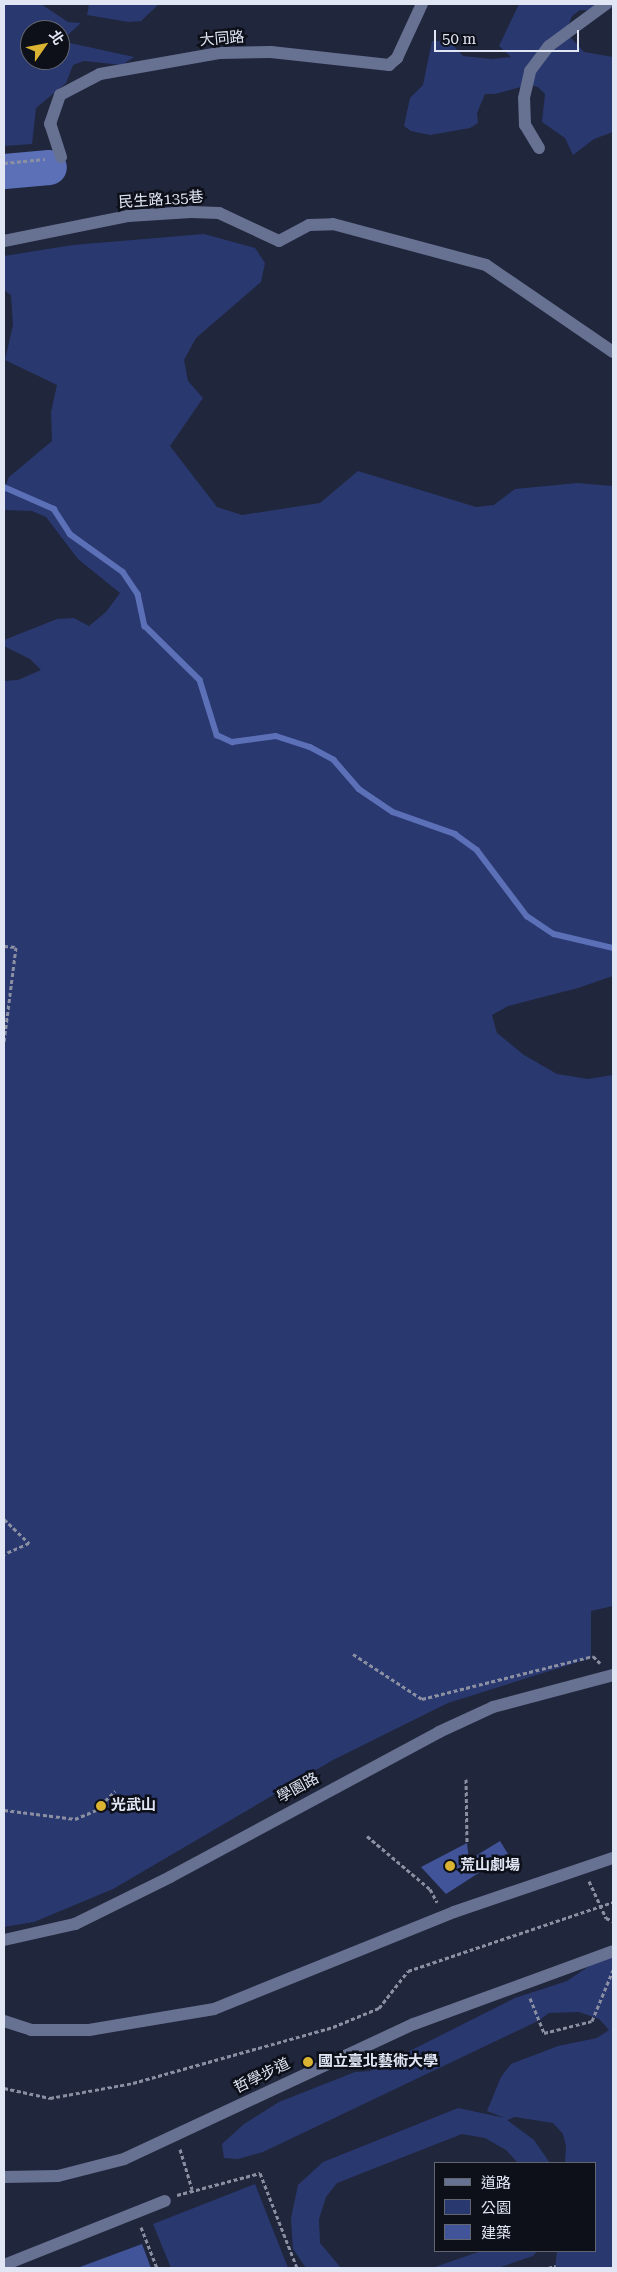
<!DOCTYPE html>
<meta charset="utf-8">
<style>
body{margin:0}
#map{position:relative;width:617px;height:2272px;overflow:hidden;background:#20263b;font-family:"Roboto Serif","Noto Sans TC",serif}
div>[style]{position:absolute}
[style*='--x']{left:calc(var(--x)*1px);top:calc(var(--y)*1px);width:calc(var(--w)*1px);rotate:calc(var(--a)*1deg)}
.green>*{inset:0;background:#2a3870}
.stream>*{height:5.5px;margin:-2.75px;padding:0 2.75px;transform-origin:2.75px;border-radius:2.75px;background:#5c70b8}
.river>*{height:35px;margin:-17.5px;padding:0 17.5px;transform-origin:17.5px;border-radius:17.5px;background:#5c70b8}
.building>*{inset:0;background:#425499}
.path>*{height:3px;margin-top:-1.5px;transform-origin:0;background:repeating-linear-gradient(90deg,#8a8fa1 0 4px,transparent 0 6.5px)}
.minor>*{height:12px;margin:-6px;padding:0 6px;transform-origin:6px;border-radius:6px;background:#677191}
.dots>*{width:14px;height:14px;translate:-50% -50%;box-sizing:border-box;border:2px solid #0d1019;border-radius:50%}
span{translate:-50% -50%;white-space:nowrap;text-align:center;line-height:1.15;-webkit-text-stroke:5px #0d1019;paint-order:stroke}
.street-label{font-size:15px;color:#e1e6f5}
.poi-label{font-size:15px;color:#e1e6f5;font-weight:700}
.left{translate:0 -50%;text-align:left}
.frame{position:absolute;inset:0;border:5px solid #e1e6f5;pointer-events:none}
.legend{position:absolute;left:434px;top:2162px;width:162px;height:90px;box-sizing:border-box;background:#0d1019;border:1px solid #626671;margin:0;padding:6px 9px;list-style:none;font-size:15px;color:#e1e6f5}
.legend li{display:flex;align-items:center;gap:10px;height:25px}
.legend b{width:25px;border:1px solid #626671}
.north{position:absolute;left:20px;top:20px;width:50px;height:50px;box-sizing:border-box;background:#0d1019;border:1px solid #626671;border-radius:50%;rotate:57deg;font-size:14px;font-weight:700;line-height:20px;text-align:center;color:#e1e6f5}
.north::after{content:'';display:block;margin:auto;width:18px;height:22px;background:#dab333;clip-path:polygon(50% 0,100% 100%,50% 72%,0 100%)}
.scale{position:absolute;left:434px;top:30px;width:145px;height:22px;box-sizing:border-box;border:2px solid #e1e6f5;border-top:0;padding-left:6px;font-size:15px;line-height:18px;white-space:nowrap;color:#e1e6f5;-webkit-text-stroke:4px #0d1019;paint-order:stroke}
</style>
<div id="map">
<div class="green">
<div style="clip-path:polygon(evenodd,4px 4px,41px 4px,68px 22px,81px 23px,61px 41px,134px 57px,122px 65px,84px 61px,73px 65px,66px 83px,36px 108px,32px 144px,4px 146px,4px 4px,30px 30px,60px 30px,60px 60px,30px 60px,30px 30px)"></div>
<div style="clip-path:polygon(89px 4px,159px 4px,141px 21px,129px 22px,87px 15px)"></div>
<div style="clip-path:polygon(519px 4px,613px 4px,613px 8px,602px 11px,580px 10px,572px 16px,568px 26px,571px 38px,584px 52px,613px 57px,613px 132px,594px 139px,573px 155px,565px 138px,542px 122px,545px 94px,538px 87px,528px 85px,495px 94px,485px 94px,477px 113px,478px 123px,470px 128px,430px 135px,411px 131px,404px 126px,410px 98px,423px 85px,432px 41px,449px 41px,463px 56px,492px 59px,511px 57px,499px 46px)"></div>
<div style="clip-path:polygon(204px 234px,255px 248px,265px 263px,261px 282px,196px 338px,184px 360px,188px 381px,203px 398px,170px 446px,217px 507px,242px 515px,320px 503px,358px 471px,476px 507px,494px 505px,515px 489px,577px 483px,613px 486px,613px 976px,578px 988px,508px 1006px,492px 1015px,497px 1033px,524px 1055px,557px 1074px,588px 1079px,613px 1075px,613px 1606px,591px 1611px,591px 1658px,448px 1703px,333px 1760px,113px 1889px,34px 1922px,4px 1927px,4px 681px,18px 680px,41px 670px,30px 659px,4px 646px,4px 640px,57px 619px,74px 618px,89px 626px,106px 612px,120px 593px,78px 559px,46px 517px,32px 511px,4px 510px,4px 489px,9px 477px,52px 441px,51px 412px,57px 385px,5px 360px,13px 325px,11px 295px,4px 290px,4px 256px,73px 245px)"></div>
<div style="clip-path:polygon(613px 1950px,613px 2268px,555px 2268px,557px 2251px,596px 2251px,596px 2163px,565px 2163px,566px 2146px,563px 2134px,553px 2123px,515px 2117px,507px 2120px,534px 2140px,550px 2163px,518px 2163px,506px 2150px,485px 2138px,462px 2134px,337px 2183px,326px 2197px,319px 2219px,320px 2243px,341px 2268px,306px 2268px,293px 2249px,291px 2218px,298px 2185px,323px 2162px,458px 2108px,505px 2118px,487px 2111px,501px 2077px,511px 2064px,558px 2046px,597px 2038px,609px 2030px,599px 2019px,579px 2012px,549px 2013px,538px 2021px,263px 2152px,238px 2159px,224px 2158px,222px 2144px,244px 2124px,279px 2102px,355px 2072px,370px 2071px,515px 1998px,567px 1981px)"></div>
<div style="clip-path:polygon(255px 2184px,288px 2268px,171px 2268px,153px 2224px)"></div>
<div style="clip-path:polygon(481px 2251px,537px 2251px,533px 2256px,498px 2268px,432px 2268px)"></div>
</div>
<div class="stream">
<div style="--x:4;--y:487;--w:55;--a:23.7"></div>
<div style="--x:54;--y:509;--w:30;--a:57"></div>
<div style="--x:70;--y:534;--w:65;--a:35.6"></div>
<div style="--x:123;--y:572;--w:27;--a:56"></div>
<div style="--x:138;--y:594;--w:33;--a:78"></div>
<div style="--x:145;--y:626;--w:77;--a:44.5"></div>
<div style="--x:200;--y:680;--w:58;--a:72.8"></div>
<div style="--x:217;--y:735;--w:17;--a:25"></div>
<div style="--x:232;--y:742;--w:44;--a:-7.8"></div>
<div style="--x:276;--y:736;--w:36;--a:18"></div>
<div style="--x:310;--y:747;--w:27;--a:28"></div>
<div style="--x:334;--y:760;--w:38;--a:49"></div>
<div style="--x:359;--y:789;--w:41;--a:34.1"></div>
<div style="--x:393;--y:812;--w:66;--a:19.5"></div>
<div style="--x:455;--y:834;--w:27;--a:36"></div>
<div style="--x:477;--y:850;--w:83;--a:52.9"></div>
<div style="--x:527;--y:916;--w:32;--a:34"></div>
<div style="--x:554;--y:934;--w:61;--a:13.3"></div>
</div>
<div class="river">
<div style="--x:4;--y:171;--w:45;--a:-5.1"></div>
</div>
<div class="building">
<div style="clip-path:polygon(500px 1841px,508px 1854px,446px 1894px,421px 1867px,467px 1843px,469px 1860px)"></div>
<div style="clip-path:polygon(142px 2244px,151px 2268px,81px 2268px,80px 2267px)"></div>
</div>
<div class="path">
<div style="--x:4;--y:163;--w:41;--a:-5.6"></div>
<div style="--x:4;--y:946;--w:12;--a:5"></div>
<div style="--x:16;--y:947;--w:96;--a:97.2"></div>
<div style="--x:4;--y:1519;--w:35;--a:44"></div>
<div style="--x:29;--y:1543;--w:27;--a:156"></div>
<div style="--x:353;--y:1654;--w:82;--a:33.1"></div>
<div style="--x:422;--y:1699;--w:176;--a:-14.1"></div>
<div style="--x:593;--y:1656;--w:10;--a:45"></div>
<div style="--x:466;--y:1779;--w:64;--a:89.1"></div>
<div style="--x:4;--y:1810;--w:72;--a:7.2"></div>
<div style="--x:75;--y:1819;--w:23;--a:-23"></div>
<div style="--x:96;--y:1810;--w:27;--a:-45"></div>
<div style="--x:367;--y:1836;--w:82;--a:40.1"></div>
<div style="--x:430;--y:1889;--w:15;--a:62"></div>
<div style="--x:589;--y:1881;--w:41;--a:65.3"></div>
<div style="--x:606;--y:1918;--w:8;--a:23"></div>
<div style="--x:530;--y:1998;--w:38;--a:68"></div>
<div style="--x:544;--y:2033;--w:49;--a:-14"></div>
<div style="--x:592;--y:2021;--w:55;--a:-67.6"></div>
<div style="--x:4;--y:2088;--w:47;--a:12.3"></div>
<div style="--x:50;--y:2098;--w:84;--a:-10.2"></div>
<div style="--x:133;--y:2083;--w:208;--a:-15.6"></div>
<div style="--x:333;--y:2027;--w:50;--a:-22.4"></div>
<div style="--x:379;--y:2008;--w:47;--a:-51.9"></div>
<div style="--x:408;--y:1971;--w:216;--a:-18.6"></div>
<div style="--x:180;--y:2149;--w:42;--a:73.3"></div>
<div style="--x:177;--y:2195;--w:86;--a:-14.8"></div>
<div style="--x:260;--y:2173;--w:102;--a:68.7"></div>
<div style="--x:141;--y:2227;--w:44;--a:68.7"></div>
<div style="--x:548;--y:2268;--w:8;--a:-14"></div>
</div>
<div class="minor">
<div style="--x:539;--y:148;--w:27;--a:-121"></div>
<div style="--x:525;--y:125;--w:27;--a:-92"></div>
<div style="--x:524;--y:98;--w:28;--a:-77"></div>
<div style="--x:530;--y:71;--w:31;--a:-53"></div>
<div style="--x:549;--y:46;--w:71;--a:-36.4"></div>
<div style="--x:61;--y:157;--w:35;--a:-108"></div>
<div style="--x:50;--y:124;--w:31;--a:-71"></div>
<div style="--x:60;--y:95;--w:45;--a:-27.7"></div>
<div style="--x:100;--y:74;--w:121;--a:-10"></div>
<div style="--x:219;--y:53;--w:52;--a:-1.1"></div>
<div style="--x:271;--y:52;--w:119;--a:6.3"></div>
<div style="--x:389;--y:65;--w:11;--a:-41"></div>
<div style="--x:397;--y:58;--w:60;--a:-65.2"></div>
<div style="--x:4;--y:241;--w:126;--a:-11.4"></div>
<div style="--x:128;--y:216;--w:63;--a:-3.6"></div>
<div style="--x:191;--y:212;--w:28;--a:2"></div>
<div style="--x:219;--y:213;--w:66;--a:25"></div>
<div style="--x:279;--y:241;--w:34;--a:-28"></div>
<div style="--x:309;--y:225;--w:24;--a:-2"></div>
<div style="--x:333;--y:224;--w:158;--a:15"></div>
<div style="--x:486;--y:265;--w:154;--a:34.4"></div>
<div style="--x:4;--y:1940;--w:73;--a:-12.7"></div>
<div style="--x:75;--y:1924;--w:106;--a:-26.3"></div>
<div style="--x:170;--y:1877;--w:306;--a:-28.3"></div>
<div style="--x:439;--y:1732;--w:60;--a:-24.8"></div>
<div style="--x:493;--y:1707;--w:124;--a:-14.9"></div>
<div style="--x:4;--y:2021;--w:28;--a:18"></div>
<div style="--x:31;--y:2030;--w:58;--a:0"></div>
<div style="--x:89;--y:2030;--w:127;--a:-9.5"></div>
<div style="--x:214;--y:2009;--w:259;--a:-22"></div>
<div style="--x:454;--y:1912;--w:168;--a:-18.8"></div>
<div style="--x:4;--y:2177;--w:54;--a:-1.1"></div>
<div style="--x:58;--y:2176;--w:68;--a:-14.4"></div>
<div style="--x:124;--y:2159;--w:320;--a:-25"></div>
<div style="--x:414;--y:2024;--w:212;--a:-20.1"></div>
<div style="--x:4;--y:2265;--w:173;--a:-21.7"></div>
</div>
<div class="dots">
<div style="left:101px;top:1806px;background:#dab333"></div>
<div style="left:450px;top:1866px;background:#dab333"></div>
<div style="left:308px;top:2062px;background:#dab333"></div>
</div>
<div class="street-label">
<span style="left:222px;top:39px;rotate:-5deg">大同路</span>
<span style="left:161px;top:200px;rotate:-4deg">民生路135巷</span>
<span style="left:298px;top:1788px;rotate:-29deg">學園路</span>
<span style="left:262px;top:2076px;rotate:-26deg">哲學步道</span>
</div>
<div class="poi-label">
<span class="left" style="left:111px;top:1806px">光武山</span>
<span class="left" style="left:460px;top:1866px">荒山劇場</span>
<span class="left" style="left:318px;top:2062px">國立臺北藝術大學</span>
</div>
<div class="frame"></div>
<ul class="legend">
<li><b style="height:6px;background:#677191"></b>道路</li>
<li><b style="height:14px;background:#2a3870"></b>公園</li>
<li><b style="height:14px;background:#425499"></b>建築</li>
</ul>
<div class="north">北</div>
<div class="scale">50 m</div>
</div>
